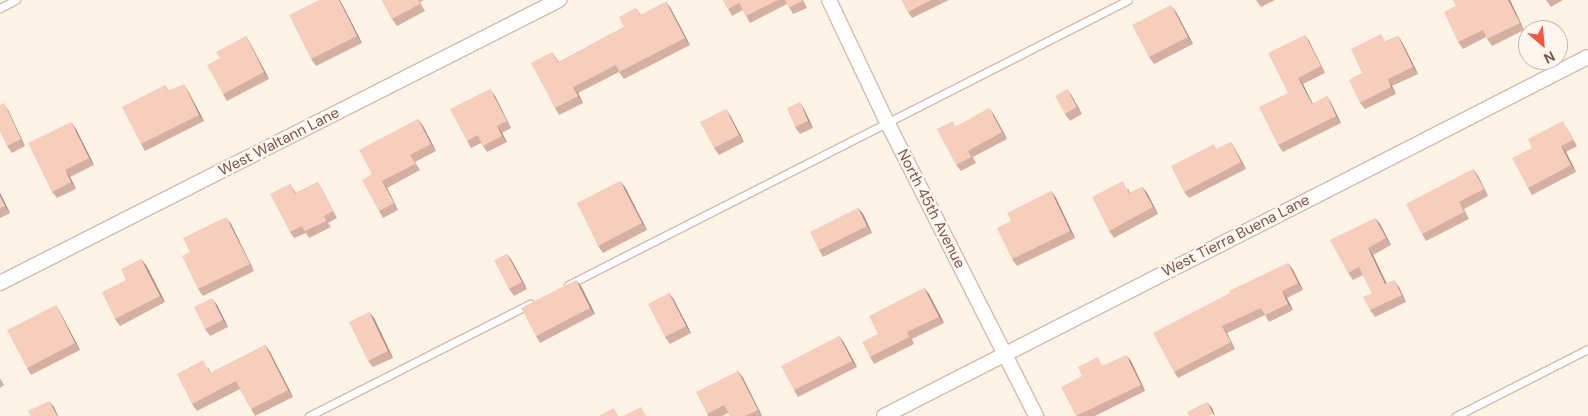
<!DOCTYPE html>
<style>
body{margin:0}
#map{position:relative;width:1588px;height:416px;overflow:hidden;background:#fef3e7;font-family:"DM Sans",sans-serif}
div>[style]{position:absolute}
[style*='--x']{left:calc(var(--x)*1px);top:calc(var(--y)*1px);width:calc(var(--w)*1px);rotate:calc(var(--a)*1deg)}
.roads{filter:drop-shadow(1px 0 #d4bbae) drop-shadow(-1px 0 #d4bbae) drop-shadow(0 1px #d4bbae) drop-shadow(0 -1px #d4bbae)}
.service>*{height:7px;margin:-3.5px;padding:0 3.5px;transform-origin:3.5px;border-radius:3.5px;background:#fff}
.minor>*{height:14px;margin:-7px;padding:0 7px;transform-origin:7px;border-radius:7px;background:#fff}
.wall>*{inset:0;background:#d4b0a2}
.shaded-wall>*{inset:0;background:#ad9084}
.building>*{inset:0;background:#f7cdbc}
span{translate:-50% -50%;white-space:nowrap;text-align:center;line-height:1.15;-webkit-text-stroke:4px #fff7ef;paint-order:stroke}
.street-label{font-size:15px;color:#7b5548}
.north{position:absolute;left:1518px;top:20px;width:50px;height:50px;box-sizing:border-box;background:#fff7ef;border:1px solid #cab6ac;border-radius:50%;rotate:153deg;font-size:14px;font-weight:700;line-height:20px;text-align:center;color:#7b5548}
.north::after{content:'';display:block;margin:auto;width:18px;height:22px;background:#f35641;clip-path:polygon(50% 0,100% 100%,50% 72%,0 100%)}
</style>
<div id="map">
<div class="roads">
<div class="service">
<div style="--x:0;--y:8;--w:18;--a:-27"></div>
<div style="--x:568;--y:285;--w:628;--a:-26.97"></div>
<div style="--x:309;--y:416;--w:248;--a:-26.9"></div>
<div style="--x:1456;--y:416;--w:148;--a:-26.9"></div>
</div>
<div class="minor">
<div style="--x:829;--y:0;--w:135;--a:64.6"></div>
<div style="--x:887;--y:122;--w:330;--a:63.1"></div>
<div style="--x:0;--y:283;--w:627;--a:-26.85"></div>
<div style="--x:884;--y:416;--w:790;--a:-27.02"></div>
</div>
</div>
<div class="wall">
<div style="clip-path:polygon(319px 0,340px 0,362px 43px,316px 66px,311px 59px)"></div>
<div style="clip-path:polygon(382px 0,424px 0,420px 2px,425px 11px,397px 26px,392px 19px)"></div>
<div style="clip-path:polygon(723px 0,803px 0,807px 8px,793px 14px,787px 4px,750px 23px,743px 10px,732px 16px,728px 9px)"></div>
<div style="clip-path:polygon(902px 0,949px 0,912px 18px,908px 12px)"></div>
<div style="clip-path:polygon(1256px 0,1275px 0,1261px 7px)"></div>
<div style="clip-path:polygon(1510px 0,1524px 30px,1492px 46px,1486px 37px,1463px 49px,1458px 42px)"></div>
<div style="clip-path:polygon(1546px 0,1563px 0,1551px 7px)"></div>
<div style="clip-path:polygon(666px 2px,671px 9px,690px 45px,624px 79px,619px 72px,578px 93px,583px 103px,559px 115px,555px 108px,552px 52px,559px 62px,624px 27px,636px 8px,641px 15px)"></div>
<div style="clip-path:polygon(1176px 12px,1193px 44px,1154px 64px,1149px 57px)"></div>
<div style="clip-path:polygon(1305px 35px,1309px 41px,1325px 73px,1303px 84px,1313px 104px,1327px 96px,1331px 103px,1341px 123px,1283px 152px,1278px 145px,1288px 93px)"></div>
<div style="clip-path:polygon(246px 36px,250px 43px,269px 79px,227px 101px,223px 94px,220px 58px)"></div>
<div style="clip-path:polygon(1398px 36px,1402px 42px,1418px 74px,1392px 86px,1396px 94px,1365px 109px,1360px 103px,1362px 73px,1386px 41px)"></div>
<div style="clip-path:polygon(165px 85px,169px 91px,188px 91px,204px 121px,145px 151px,141px 144px)"></div>
<div style="clip-path:polygon(1067px 89px,1082px 114px,1070px 121px,1065px 114px)"></div>
<div style="clip-path:polygon(495px 96px,511px 128px,502px 133px,507px 142px,487px 152px,481px 143px,471px 148px,467px 141px)"></div>
<div style="clip-path:polygon(804px 109px,813px 128px,800px 134px,795px 127px)"></div>
<div style="clip-path:polygon(8px 110px,25px 146px,12px 153px,7px 146px)"></div>
<div style="clip-path:polygon(730px 115px,744px 142px,719px 155px,714px 148px)"></div>
<div style="clip-path:polygon(994px 115px,1007px 139px,973px 157px,976px 163px,961px 171px,956px 165px,956px 126px)"></div>
<div style="clip-path:polygon(418px 119px,423px 126px,436px 151px,415px 162px,420px 170px,387px 188px,398px 210px,383px 218px,379px 211px,372px 174px)"></div>
<div style="clip-path:polygon(1567px 128px,1577px 146px,1566px 152px,1576px 172px,1532px 195px,1528px 188px,1532px 148px)"></div>
<div style="clip-path:polygon(76px 129px,94px 165px,70px 177px,76px 189px,57px 198px,52px 192px)"></div>
<div style="clip-path:polygon(1231px 142px,1235px 149px,1246px 169px,1189px 198px,1184px 192px,1217px 149px)"></div>
<div style="clip-path:polygon(1473px 169px,1478px 176px,1488px 196px,1464px 209px,1469px 219px,1426px 241px,1422px 234px)"></div>
<div style="clip-path:polygon(318px 182px,322px 189px,337px 218px,328px 223px,331px 227px,309px 238px,306px 233px,294px 238px,290px 232px,290px 184px,296px 193px)"></div>
<div style="clip-path:polygon(625px 187px,647px 230px,603px 253px,598px 246px)"></div>
<div style="clip-path:polygon(1142px 187px,1147px 193px,1158px 214px,1114px 238px,1109px 231px,1128px 188px,1130px 193px)"></div>
<div style="clip-path:polygon(1051px 191px,1056px 198px,1075px 238px,1017px 266px,1012px 259px,1011px 221px)"></div>
<div style="clip-path:polygon(0 193px,10px 213px,0 218px)"></div>
<div style="clip-path:polygon(858px 208px,863px 214px,872px 233px,823px 257px,819px 250px)"></div>
<div style="clip-path:polygon(1375px 218px,1380px 224px,1391px 245px,1373px 255px,1387px 284px,1399px 287px,1406px 302px,1375px 317px,1370px 310px,1372px 293px,1363px 275px,1353px 280px,1348px 273px)"></div>
<div style="clip-path:polygon(231px 224px,254px 271px,203px 296px,198px 289px)"></div>
<div style="clip-path:polygon(507px 254px,512px 261px,527px 289px,514px 296px,509px 289px)"></div>
<div style="clip-path:polygon(1288px 263px,1293px 270px,1303px 290px,1287px 298px,1293px 310px,1269px 322px,1265px 315px,1227px 333px,1235px 349px,1178px 378px,1174px 372px)"></div>
<div style="clip-path:polygon(146px 265px,165px 302px,120px 326px,115px 319px,126px 280px)"></div>
<div style="clip-path:polygon(581px 286px,595px 314px,540px 343px,536px 336px)"></div>
<div style="clip-path:polygon(924px 288px,929px 294px,944px 323px,912px 339px,914px 344px,874px 364px,870px 357px,878px 334px)"></div>
<div style="clip-path:polygon(669px 293px,674px 300px,691px 333px,670px 344px,665px 337px)"></div>
<div style="clip-path:polygon(56px 305px,60px 312px,80px 350px,31px 375px,27px 368px)"></div>
<div style="clip-path:polygon(217px 305px,228px 327px,210px 336px,205px 329px)"></div>
<div style="clip-path:polygon(374px 318px,393px 358px,373px 367px,368px 361px)"></div>
<div style="clip-path:polygon(839px 336px,844px 343px,857px 367px,798px 397px,794px 390px)"></div>
<div style="clip-path:polygon(265px 345px,270px 352px,293px 397px,255px 416px,251px 409px,240px 389px,197px 411px,192px 404px,208px 367px,211px 373px)"></div>
<div style="clip-path:polygon(1131px 361px,1145px 391px,1095px 416px,1076px 416px,1103px 365px)"></div>
<div style="clip-path:polygon(738px 371px,743px 378px,762px 416px,730px 416px,728px 413px,722px 416px,708px 416px,707px 414px)"></div>
<div style="clip-path:polygon(0 378px,4px 385px,0 388px)"></div>
</div>
<div class="shaded-wall">
<div style="clip-path:polygon(339px 0,340px 0,362px 43px,357px 36px)"></div>
<div style="clip-path:polygon(1508px 0,1510px 0,1524px 30px,1520px 23px)"></div>
<div style="clip-path:polygon(666px 2px,671px 9px,690px 45px,685px 38px)"></div>
<div style="clip-path:polygon(1171px 5px,1176px 12px,1193px 44px,1188px 37px)"></div>
<div style="clip-path:polygon(1305px 35px,1309px 41px,1325px 73px,1321px 66px)"></div>
<div style="clip-path:polygon(246px 36px,250px 43px,269px 79px,264px 72px)"></div>
<div style="clip-path:polygon(1398px 36px,1402px 42px,1418px 74px,1413px 67px)"></div>
<div style="clip-path:polygon(1298px 78px,1303px 84px,1316px 111px,1312px 104px)"></div>
<div style="clip-path:polygon(1388px 79px,1392px 86px,1396px 94px,1391px 87px)"></div>
<div style="clip-path:polygon(184px 84px,188px 91px,204px 121px,199px 115px)"></div>
<div style="clip-path:polygon(573px 87px,578px 93px,583px 103px,578px 96px)"></div>
<div style="clip-path:polygon(490px 89px,495px 96px,511px 128px,507px 121px)"></div>
<div style="clip-path:polygon(1067px 89px,1072px 96px,1082px 114px,1077px 107px)"></div>
<div style="clip-path:polygon(1327px 96px,1331px 103px,1341px 123px,1336px 116px)"></div>
<div style="clip-path:polygon(800px 102px,804px 109px,813px 128px,808px 121px)"></div>
<div style="clip-path:polygon(4px 103px,8px 110px,25px 146px,21px 139px)"></div>
<div style="clip-path:polygon(989px 108px,994px 115px,1007px 139px,1002px 132px)"></div>
<div style="clip-path:polygon(726px 109px,730px 115px,744px 142px,739px 135px)"></div>
<div style="clip-path:polygon(418px 119px,423px 126px,436px 151px,431px 144px)"></div>
<div style="clip-path:polygon(71px 122px,76px 129px,94px 165px,89px 158px)"></div>
<div style="clip-path:polygon(497px 126px,502px 133px,507px 142px,502px 136px)"></div>
<div style="clip-path:polygon(1231px 142px,1235px 149px,1246px 169px,1241px 162px)"></div>
<div style="clip-path:polygon(1561px 146px,1566px 152px,1576px 172px,1571px 165px)"></div>
<div style="clip-path:polygon(1473px 169px,1478px 176px,1488px 196px,1484px 189px)"></div>
<div style="clip-path:polygon(65px 170px,70px 177px,76px 189px,71px 182px)"></div>
<div style="clip-path:polygon(382px 181px,387px 188px,398px 210px,394px 203px)"></div>
<div style="clip-path:polygon(620px 181px,625px 187px,647px 230px,642px 223px)"></div>
<div style="clip-path:polygon(1142px 187px,1147px 193px,1158px 214px,1153px 207px)"></div>
<div style="clip-path:polygon(1051px 191px,1056px 198px,1075px 238px,1070px 231px)"></div>
<div style="clip-path:polygon(0 193px,10px 213px,5px 206px,0 196px)"></div>
<div style="clip-path:polygon(858px 208px,863px 214px,872px 233px,867px 226px)"></div>
<div style="clip-path:polygon(226px 217px,231px 224px,254px 271px,250px 264px)"></div>
<div style="clip-path:polygon(1375px 218px,1380px 224px,1391px 245px,1386px 238px)"></div>
<div style="clip-path:polygon(1368px 248px,1373px 255px,1390px 291px,1385px 284px)"></div>
<div style="clip-path:polygon(507px 254px,512px 261px,527px 289px,522px 282px)"></div>
<div style="clip-path:polygon(141px 259px,146px 265px,165px 302px,160px 296px)"></div>
<div style="clip-path:polygon(1288px 263px,1293px 270px,1303px 290px,1298px 283px)"></div>
<div style="clip-path:polygon(576px 280px,581px 286px,595px 314px,590px 308px)"></div>
<div style="clip-path:polygon(1394px 280px,1399px 287px,1406px 302px,1402px 295px)"></div>
<div style="clip-path:polygon(924px 288px,929px 294px,944px 323px,939px 317px)"></div>
<div style="clip-path:polygon(1282px 291px,1287px 298px,1293px 310px,1288px 304px)"></div>
<div style="clip-path:polygon(669px 293px,674px 300px,691px 333px,686px 326px)"></div>
<div style="clip-path:polygon(212px 298px,217px 305px,228px 327px,223px 320px)"></div>
<div style="clip-path:polygon(56px 305px,60px 312px,80px 350px,75px 343px)"></div>
<div style="clip-path:polygon(369px 312px,374px 318px,393px 358px,388px 351px)"></div>
<div style="clip-path:polygon(1222px 326px,1227px 333px,1235px 349px,1231px 342px)"></div>
<div style="clip-path:polygon(839px 336px,844px 343px,857px 367px,852px 361px)"></div>
<div style="clip-path:polygon(265px 345px,270px 352px,293px 397px,288px 390px)"></div>
<div style="clip-path:polygon(1126px 355px,1131px 361px,1145px 391px,1141px 385px)"></div>
<div style="clip-path:polygon(738px 371px,743px 378px,762px 416px,758px 410px)"></div>
<div style="clip-path:polygon(49px 401px,54px 407px,58px 416px,57px 416px)"></div>
<div style="clip-path:polygon(1207px 402px,1212px 408px,1215px 416px,1213px 414px)"></div>
</div>
<div class="building">
<div style="clip-path:polygon(319px 0,339px 0,357px 36px,311px 59px,289px 15px)"></div>
<div style="clip-path:polygon(382px 0,418px 0,420px 4px,392px 19px)"></div>
<div style="clip-path:polygon(723px 0,778px 0,746px 16px,739px 3px,728px 9px)"></div>
<div style="clip-path:polygon(785px 0,802px 0,802px 1px,789px 8px)"></div>
<div style="clip-path:polygon(902px 0,931px 0,908px 12px)"></div>
<div style="clip-path:polygon(1453px 0,1508px 0,1520px 23px,1487px 39px,1483px 30px,1458px 42px,1444px 12px,1456px 6px)"></div>
<div style="clip-path:polygon(666px 2px,685px 38px,619px 72px,616px 65px,573px 87px,578px 96px,555px 108px,531px 63px,552px 52px,558px 63px,624px 27px,619px 17px,636px 8px,640px 15px)"></div>
<div style="clip-path:polygon(1171px 5px,1188px 37px,1149px 57px,1132px 25px)"></div>
<div style="clip-path:polygon(1381px 34px,1385px 42px,1398px 36px,1413px 67px,1388px 79px,1391px 87px,1360px 103px,1349px 80px,1362px 73px,1351px 49px)"></div>
<div style="clip-path:polygon(1305px 35px,1321px 66px,1298px 78px,1312px 104px,1327px 96px,1336px 116px,1278px 145px,1259px 107px,1288px 93px,1268px 53px)"></div>
<div style="clip-path:polygon(246px 36px,264px 72px,223px 94px,207px 65px,220px 58px,216px 52px)"></div>
<div style="clip-path:polygon(184px 84px,199px 115px,141px 144px,122px 107px,165px 85px,168px 91px)"></div>
<div style="clip-path:polygon(490px 89px,507px 121px,497px 126px,502px 136px,483px 146px,478px 135px,467px 141px,450px 109px)"></div>
<div style="clip-path:polygon(1067px 89px,1077px 107px,1065px 114px,1055px 96px)"></div>
<div style="clip-path:polygon(800px 102px,808px 121px,795px 127px,787px 108px)"></div>
<div style="clip-path:polygon(4px 103px,21px 139px,7px 146px,0 131px,0 105px)"></div>
<div style="clip-path:polygon(989px 108px,1002px 132px,968px 151px,971px 157px,956px 165px,937px 129px,953px 121px,955px 127px)"></div>
<div style="clip-path:polygon(726px 109px,739px 135px,714px 148px,700px 122px)"></div>
<div style="clip-path:polygon(418px 119px,431px 144px,410px 155px,415px 164px,382px 181px,394px 203px,379px 211px,362px 180px,372px 174px,359px 150px)"></div>
<div style="clip-path:polygon(1563px 121px,1573px 140px,1561px 146px,1571px 165px,1528px 188px,1512px 158px,1532px 148px,1528px 139px)"></div>
<div style="clip-path:polygon(71px 122px,89px 158px,65px 170px,71px 182px,52px 192px,28px 143px)"></div>
<div style="clip-path:polygon(1231px 142px,1241px 162px,1184px 192px,1171px 166px,1214px 144px,1216px 149px)"></div>
<div style="clip-path:polygon(1473px 169px,1484px 189px,1459px 202px,1464px 212px,1422px 234px,1406px 204px)"></div>
<div style="clip-path:polygon(620px 181px,642px 223px,598px 246px,577px 203px)"></div>
<div style="clip-path:polygon(1123px 181px,1129px 194px,1142px 187px,1153px 207px,1109px 231px,1092px 197px)"></div>
<div style="clip-path:polygon(318px 182px,333px 211px,324px 216px,326px 221px,305px 231px,302px 226px,290px 232px,270px 194px,290px 184px,295px 194px)"></div>
<div style="clip-path:polygon(1051px 191px,1070px 231px,1012px 259px,997px 228px,1011px 221px,1007px 213px)"></div>
<div style="clip-path:polygon(0 196px,5px 206px,0 208px)"></div>
<div style="clip-path:polygon(858px 208px,867px 226px,819px 250px,810px 232px)"></div>
<div style="clip-path:polygon(226px 217px,250px 264px,198px 289px,182px 256px,190px 252px,183px 238px)"></div>
<div style="clip-path:polygon(1375px 218px,1386px 238px,1368px 248px,1385px 284px,1394px 280px,1402px 295px,1370px 310px,1363px 297px,1372px 293px,1359px 267px,1348px 273px,1330px 240px)"></div>
<div style="clip-path:polygon(507px 254px,522px 282px,509px 289px,494px 260px)"></div>
<div style="clip-path:polygon(141px 259px,160px 296px,115px 319px,102px 292px,126px 280px,121px 269px)"></div>
<div style="clip-path:polygon(1288px 263px,1298px 283px,1282px 291px,1288px 304px,1265px 315px,1261px 308px,1222px 326px,1231px 342px,1174px 372px,1153px 333px,1230px 293px,1229px 291px)"></div>
<div style="clip-path:polygon(576px 280px,590px 308px,536px 336px,521px 308px)"></div>
<div style="clip-path:polygon(924px 288px,939px 317px,907px 332px,909px 337px,870px 357px,862px 342px,878px 334px,869px 316px)"></div>
<div style="clip-path:polygon(669px 293px,686px 326px,665px 337px,648px 304px)"></div>
<div style="clip-path:polygon(212px 298px,223px 320px,205px 329px,194px 307px)"></div>
<div style="clip-path:polygon(56px 305px,75px 343px,27px 368px,7px 330px)"></div>
<div style="clip-path:polygon(369px 312px,388px 351px,368px 361px,349px 322px)"></div>
<div style="clip-path:polygon(839px 336px,852px 361px,794px 390px,781px 366px)"></div>
<div style="clip-path:polygon(265px 345px,288px 390px,251px 409px,236px 381px,192px 404px,177px 374px,203px 360px,210px 373px)"></div>
<div style="clip-path:polygon(1126px 355px,1141px 385px,1076px 416px,1061px 387px,1082px 376px,1078px 367px,1098px 357px,1102px 366px)"></div>
<div style="clip-path:polygon(738px 371px,758px 410px,745px 416px,730px 416px,724px 405px,707px 414px,696px 392px)"></div>
<div style="clip-path:polygon(49px 401px,57px 416px,31px 416px,28px 411px)"></div>
<div style="clip-path:polygon(1207px 402px,1213px 414px,1208px 416px,1189px 416px,1187px 412px)"></div>
<div style="clip-path:polygon(641px 407px,646px 416px,623px 416px)"></div>
<div style="clip-path:polygon(614px 408px,618px 416px,599px 416px)"></div>
</div>
<div class="street-label">
<span style="left:279px;top:142px;rotate:-27deg">West Waltann Lane</span>
<span style="left:931px;top:209px;rotate:63deg">North 45th Avenue</span>
<span style="left:1236px;top:236px;rotate:-27deg">West Tierra Buena Lane</span>
</div>
<div class="north">N</div>
</div>
